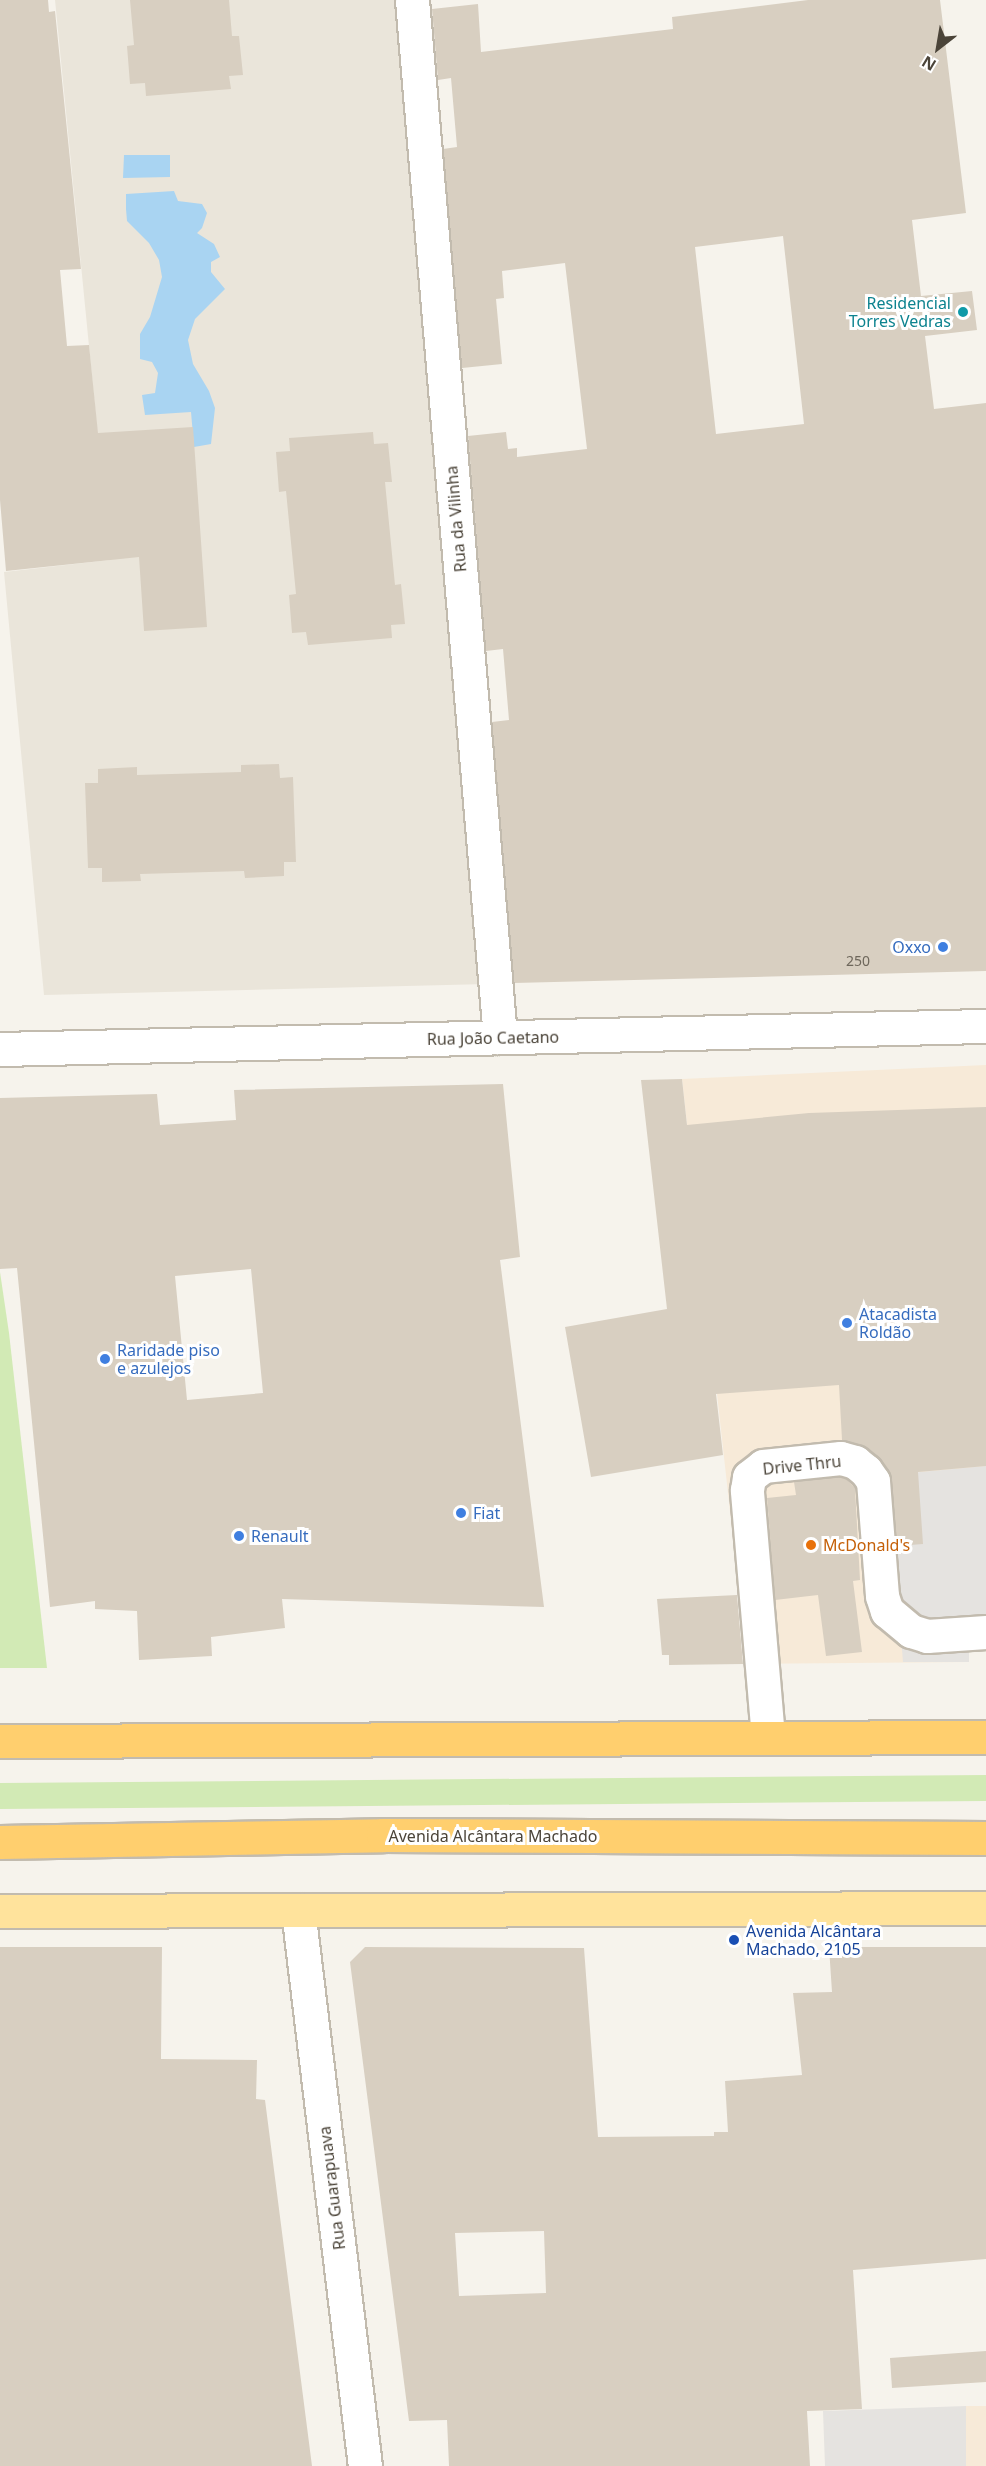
<!DOCTYPE html>
<meta charset="utf-8">
<style>
body{margin:0}
#map{position:relative;width:986px;height:2466px;overflow:hidden;background:#f6f3ec;font-family:"Noto Sans",sans-serif}
div>[style]{position:absolute}
[style*='--x']{left:calc(var(--x)*1px);top:calc(var(--y)*1px);width:calc(var(--w)*1px);rotate:calc(var(--a)*1deg)}
.residential>*{inset:0;background:#eae5da}
.commercial>*{inset:0;background:#f7ead8}
.green>*{inset:0;background:#d2eab5}
.parking>*{inset:0;background:#e5e3e0}
.water>*{inset:0;background:#a9d4f2}
.building>*{inset:0;background:#d8cfc1}
.roads{filter:drop-shadow(2px 0 #c2bbae) drop-shadow(-2px 0 #c2bbae) drop-shadow(0 2px #c2bbae) drop-shadow(0 -2px #c2bbae)}
.minor>*{height:33px;margin:-16.5px;padding:0 16.5px;transform-origin:16.5px;border-radius:16.5px;background:#fff}
.major>*{height:33px;margin:-16.5px;padding:0 16.5px;transform-origin:16.5px;border-radius:16.5px;background:#ffe39c}
.highway>*{height:33px;margin:-16.5px;padding:0 16.5px;transform-origin:16.5px;border-radius:16.5px;background:#ffcf6e}
.dots>*{width:16px;height:16px;translate:-50% -50%;box-sizing:border-box;border:3px solid #fff;border-radius:50%}
span{translate:-50% -50%;white-space:nowrap;text-align:center;line-height:1.15;-webkit-text-stroke:6px #fff;paint-order:stroke}
.number-label{font-size:14px;color:#6e675b}
.number-label span{-webkit-text-stroke-width:0}
.culture-label{font-size:16px;color:#0d838f}
.right{translate:-100% -50%;text-align:right}
.street-label{font-size:16px;color:#4b4439}
.shop-label{font-size:16px;color:#366cbe}
.left{translate:0 -50%;text-align:left}
.food-label{font-size:16px;color:#c56008}
.transit-label{font-size:16px;color:#164399}
.north{position:absolute;left:908px;top:18px;width:60px;height:60px;-webkit-text-stroke:4px #fff;paint-order:stroke;rotate:211deg;font-size:16px;font-weight:700;line-height:24px;text-align:center;color:#4b4439}
.north::after{content:'';display:block;margin:auto;width:21px;height:27px;background:#4b4439;clip-path:polygon(50% 0,100% 100%,50% 72%,0 100%)}
</style>
<div id="map">
<div class="residential">
<div style="clip-path:polygon(55px 0,399px 0,487px 984px,44px 995px,4px 572px,110px 560px)"></div>
</div>
<div class="commercial">
<div style="clip-path:polygon(986px 1065px,986px 1648px,969px 1645px,969px 1662px,747px 1664px,682px 1079px)"></div>
<div style="clip-path:polygon(966px 2406px,986px 2406px,986px 2466px,966px 2466px)"></div>
</div>
<div class="green">
<div style="clip-path:polygon(0 1272px,9px 1333px,47px 1668px,0 1668px)"></div>
<div style="clip-path:polygon(986px 1775px,986px 1801px,0 1809px,0 1783px)"></div>
</div>
<div class="parking">
<div style="clip-path:polygon(986px 1466px,986px 1648px,969px 1645px,969px 1662px,903px 1662px,888px 1475px)"></div>
<div style="clip-path:polygon(966px 2406px,966px 2466px,825px 2466px,823px 2411px)"></div>
</div>
<div class="water">
<div style="clip-path:polygon(124px 155px,170px 155px,170px 177px,123px 178px)"></div>
<div style="clip-path:polygon(174px 191px,178px 201px,202px 204px,207px 213px,202px 228px,197px 233px,214px 244px,220px 257px,211px 262px,211px 272px,225px 289px,195px 319px,188px 340px,193px 364px,209px 391px,215px 408px,211px 444px,194px 447px,191px 412px,145px 415px,142px 395px,155px 393px,158px 373px,152px 362px,140px 359px,140px 334px,150px 317px,162px 277px,159px 260px,149px 243px,127px 221px,126px 209px,126px 194px)"></div>
</div>
<div class="building">
<div style="clip-path:polygon(0 0,48px 0,49px 12px,55px 11px,81px 269px,60px 270px,67px 346px,89px 345px,98px 433px,193px 427px,207px 627px,144px 631px,139px 557px,6px 571px,0 500px)"></div>
<div style="clip-path:polygon(130px 0,229px 0,232px 36px,239px 36px,243px 75px,229px 76px,231px 89px,146px 96px,145px 83px,130px 84px,127px 46px,134px 45px)"></div>
<div style="clip-path:polygon(evenodd,808px 0,940px 0,966px 213px,912px 220px,921px 296px,972px 291px,977px 330px,925px 336px,934px 409px,986px 403px,986px 971px,514px 983px,492px 722px,509px 720px,503px 649px,486px 651px,468px 436px,506px 432px,508px 449px,517px 448px,517px 457px,587px 449px,565px 263px,502px 271px,504px 298px,496px 299px,502px 364px,462px 368px,443px 149px,457px 147px,451px 78px,438px 80px,432px 9px,478px 4px,481px 52px,673px 29px,672px 17px,808px 0,783px 236px,804px 424px,716px 434px,695px 247px,783px 236px)"></div>
<div style="clip-path:polygon(373px 432px,374px 444px,388px 443px,392px 482px,385px 482px,395px 585px,401px 584px,405px 624px,391px 625px,392px 638px,308px 645px,306px 632px,292px 633px,289px 595px,296px 594px,286px 491px,279px 492px,276px 452px,290px 451px,289px 438px)"></div>
<div style="clip-path:polygon(279px 764px,280px 778px,293px 777px,296px 862px,284px 862px,284px 876px,245px 878px,244px 871px,140px 874px,141px 881px,102px 882px,102px 868px,88px 868px,85px 783px,98px 783px,98px 769px,137px 767px,137px 775px,241px 772px,241px 765px)"></div>
<div style="clip-path:polygon(682px 1079px,687px 1125px,809px 1113px,986px 1107px,986px 1466px,918px 1472px,923px 1544px,897px 1546px,889px 1471px,867px 1447px,842px 1440px,839px 1385px,716px 1394px,723px 1455px,591px 1477px,565px 1327px,667px 1309px,641px 1080px)"></div>
<div style="clip-path:polygon(evenodd,503px 1084px,520px 1257px,500px 1260px,544px 1607px,282px 1599px,285px 1628px,211px 1637px,212px 1656px,139px 1660px,137px 1611px,95px 1609px,95px 1601px,50px 1607px,17px 1268px,0 1269px,0 1098px,157px 1094px,160px 1125px,236px 1120px,234px 1090px,503px 1084px,251px 1269px,263px 1393px,187px 1400px,175px 1276px,251px 1269px)"></div>
<div style="clip-path:polygon(839px 1477px,846px 1479px,855px 1488px,860px 1580px,853px 1581px,862px 1652px,826px 1656px,818px 1595px,775px 1600px,767px 1498px,796px 1495px,794px 1482px)"></div>
<div style="clip-path:polygon(737px 1595px,743px 1664px,669px 1665px,669px 1655px,662px 1655px,657px 1599px)"></div>
<div style="clip-path:polygon(0 1947px,162px 1947px,161px 2059px,257px 2060px,256px 2099px,265px 2100px,312px 2466px,0 2466px)"></div>
<div style="clip-path:polygon(evenodd,365px 1947px,584px 1948px,598px 2137px,714px 2136px,714px 2132px,728px 2132px,725px 2081px,802px 2075px,793px 1993px,832px 1992px,829px 1947px,986px 1947px,986px 2259px,853px 2270px,862px 2409px,807px 2411px,810px 2466px,449px 2466px,447px 2420px,409px 2421px,350px 1962px,365px 1947px,544px 2231px,546px 2293px,459px 2296px,455px 2233px,544px 2231px)"></div>
<div style="clip-path:polygon(986px 2351px,986px 2382px,892px 2388px,890px 2358px)"></div>
</div>
<div class="roads">
<div class="minor">
<div style="--x:412;--y:0;--w:1041;--a:85.15"></div>
<div style="--x:0;--y:1049;--w:986;--a:-1.34"></div>
<div style="--x:768;--y:1737;--w:248;--a:-94.9"></div>
<div style="--x:747;--y:1490;--w:13;--a:-81"></div>
<div style="--x:749;--y:1477;--w:18;--a:-38"></div>
<div style="--x:763;--y:1466;--w:78;--a:-5.9"></div>
<div style="--x:841;--y:1458;--w:15;--a:16"></div>
<div style="--x:855;--y:1462;--w:14;--a:39"></div>
<div style="--x:866;--y:1471;--w:12;--a:55"></div>
<div style="--x:873;--y:1481;--w:115;--a:85.5"></div>
<div style="--x:882;--y:1596;--w:16;--a:72"></div>
<div style="--x:887;--y:1611;--w:31;--a:40"></div>
<div style="--x:911;--y:1631;--w:17;--a:17"></div>
<div style="--x:927;--y:1636;--w:59;--a:-3.9"></div>
<div style="--x:298;--y:1910;--w:560;--a:83.13"></div>
</div>
<div class="major">
<div style="--x:0;--y:1911;--w:986;--a:-0.17"></div>
</div>
<div class="highway">
<div style="--x:0;--y:1741;--w:986;--a:-0.23"></div>
<div style="--x:0;--y:1842;--w:383;--a:-1"></div>
<div style="--x:383;--y:1835;--w:603;--a:0.29"></div>
</div>
</div>
<div class="dots">
<div style="left:963px;top:312px;background:#0f9aa8"></div>
<div style="left:943px;top:947px;background:#3f7fe0"></div>
<div style="left:847px;top:1323px;background:#3f7fe0"></div>
<div style="left:105px;top:1359px;background:#3f7fe0"></div>
<div style="left:461px;top:1513px;background:#3f7fe0"></div>
<div style="left:239px;top:1536px;background:#3f7fe0"></div>
<div style="left:811px;top:1545px;background:#e8710a"></div>
<div style="left:734px;top:1940px;background:#1a4fb4"></div>
</div>
<div class="number-label">
<span style="left:858px;top:961px">250</span>
</div>
<div class="culture-label">
<span class="right" style="left:951px;top:312px">Residencial<br>Torres Vedras</span>
</div>
<div class="street-label">
<span style="left:456px;top:519px;rotate:-95deg">Rua da Vilinha</span>
<span style="left:493px;top:1038px;rotate:-1deg">Rua João Caetano</span>
<span style="left:802px;top:1465px;rotate:-6deg">Drive Thru</span>
<span style="left:493px;top:1836px">Avenida Alcântara Machado</span>
<span style="left:332px;top:2188px;rotate:-97deg">Rua Guarapuava</span>
</div>
<div class="shop-label">
<span class="right" style="left:931px;top:947px">Oxxo</span>
<span class="left" style="left:859px;top:1323px">Atacadista<br>Roldão</span>
<span class="left" style="left:117px;top:1359px">Raridade piso<br>e azulejos</span>
<span class="left" style="left:473px;top:1513px">Fiat</span>
<span class="left" style="left:251px;top:1536px">Renault</span>
</div>
<div class="food-label">
<span class="left" style="left:823px;top:1545px">McDonald's</span>
</div>
<div class="transit-label">
<span class="left" style="left:746px;top:1940px">Avenida Alcântara<br>Machado, 2105</span>
</div>
<div class="north">N</div>
</div>
